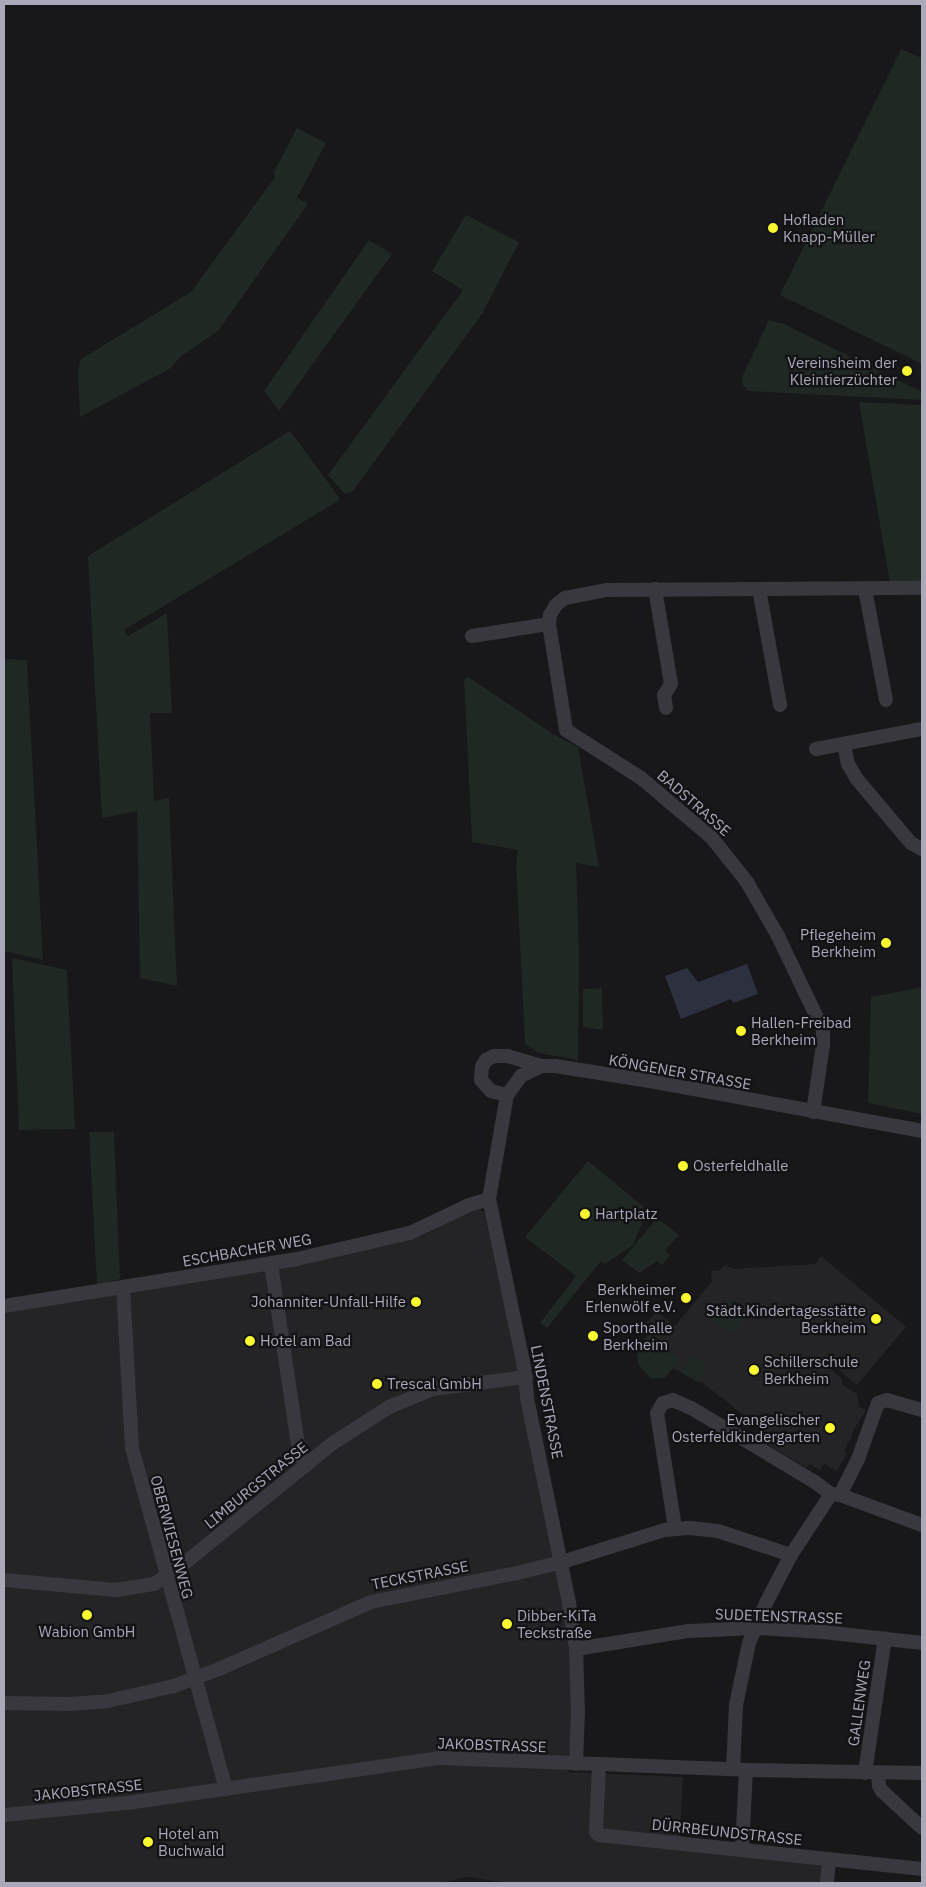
<!DOCTYPE html>
<meta charset="utf-8">
<style>
body{margin:0}
#map{position:relative;width:926px;height:1887px;overflow:hidden;background:#181719;font-family:"IBM Plex Sans",sans-serif}
div>[style]{position:absolute}
[style*='--x']{left:calc(var(--x)*1px);top:calc(var(--y)*1px);width:calc(var(--w)*1px);rotate:calc(var(--a)*1deg)}
.built>*{inset:0;background:#242326}
.green>*{inset:0;background:#1f2823}
.water>*{inset:0;background:#2d303e}
.minor>*{height:14px;margin:-7px;padding:0 7px;transform-origin:7px;border-radius:7px;background:#39383f}
.dots>*{width:14px;height:14px;translate:-50% -50%;box-sizing:border-box;border:2px solid #131214;border-radius:50%}
span{translate:-50% -50%;white-space:nowrap;text-align:center;line-height:1.15;-webkit-text-stroke:4.5px #131214;paint-order:stroke}
.poi-label{font-size:15px;color:#a9a9ba}
.left{translate:0 -50%;text-align:left}
.right{translate:-100% -50%;text-align:right}
.street-label{font-size:15px;color:#a9a9ba}
.frame{position:absolute;inset:0;border:5px solid #a9a9ba;pointer-events:none}
</style>
<div id="map">
<div class="built">
<div style="clip-path:polygon(473px 1209px,479px 1208px,484px 1213px,518px 1364px,519px 1385px,552px 1536px,568px 1639px,571px 1679px,573px 1745px,569px 1752px,568px 1772px,683px 1777px,680px 1833px,682px 1850px,826px 1864px,824px 1883px,510px 1883px,467px 1877px,440px 1883px,4px 1883px,4px 1313px,392px 1244px,421px 1236px)"></div>
<div style="clip-path:polygon(821px 1256px,906px 1327px,857px 1385px,831px 1363px,827px 1366px,842px 1379px,842px 1384px,857px 1394px,859px 1407px,866px 1410px,852px 1433px,853px 1434px,844px 1451px,847px 1453px,837px 1471px,824px 1464px,820px 1470px,809px 1464px,807px 1468px,760px 1440px,764px 1433px,731px 1405px,704px 1384px,673px 1368px,680px 1359px,644px 1327px,656px 1311px,675px 1326px,709px 1285px,712px 1281px,711px 1271px,720px 1270px,725px 1265px,733px 1269px,815px 1264px)"></div>
</div>
<div class="green">
<div style="clip-path:polygon(901px 49px,922px 58px,922px 364px,780px 295px)"></div>
<div style="clip-path:polygon(297px 128px,326px 143px,297px 198px,308px 204px,218px 331px,180px 357px,171px 368px,80px 417px,78px 369px,81px 359px,191px 292px,275px 177px,274px 172px)"></div>
<div style="clip-path:polygon(466px 215px,519px 242px,482px 314px,353px 491px,345px 494px,328px 475px,463px 290px,432px 271px)"></div>
<div style="clip-path:polygon(369px 240px,392px 254px,279px 411px,264px 391px)"></div>
<div style="clip-path:polygon(769px 320px,784px 324px,922px 392px,922px 400px,748px 391px,743px 386px,742px 377px)"></div>
<div style="clip-path:polygon(859px 402px,922px 405px,922px 583px,890px 583px)"></div>
<div style="clip-path:polygon(290px 431px,333px 489px,339px 498px,338px 501px,124px 630px,128px 636px,167px 613px,172px 713px,150px 713px,154px 801px,169px 798px,177px 986px,140px 978px,137px 811px,102px 818px,88px 556px)"></div>
<div style="clip-path:polygon(4px 659px,27px 660px,43px 960px,4px 951px)"></div>
<div style="clip-path:polygon(468px 677px,553px 734px,578px 747px,599px 867px,576px 863px,579px 952px,578px 1060px,539px 1053px,525px 1044px,516px 865px,518px 850px,472px 842px,464px 680px)"></div>
<div style="clip-path:polygon(12px 958px,67px 970px,75px 1129px,19px 1130px)"></div>
<div style="clip-path:polygon(922px 987px,922px 1114px,868px 1103px,871px 997px)"></div>
<div style="clip-path:polygon(602px 988px,603px 1030px,583px 1027px,583px 989px)"></div>
<div style="clip-path:polygon(89px 1132px,114px 1132px,120px 1279px,97px 1285px)"></div>
<div style="clip-path:polygon(588px 1161px,644px 1207px,642px 1211px,646px 1214px,633px 1245px,605px 1264px,601px 1261px,547px 1328px,540px 1323px,576px 1276px,525px 1237px)"></div>
<div style="clip-path:polygon(657px 1218px,679px 1235px,665px 1251px,670px 1255px,662px 1265px,657px 1261px,639px 1273px,622px 1260px)"></div>
<div style="clip-path:polygon(730px 1300px,750px 1315px,733px 1336px,713px 1319px)"></div>
<div style="clip-path:polygon(649px 1333px,681px 1359px,665px 1378px,650px 1378px,638px 1364px,637px 1351px)"></div>
<div style="clip-path:polygon(693px 1355px,708px 1367px,698px 1382px,680px 1372px)"></div>
</div>
<div class="water">
<div style="clip-path:polygon(747px 964px,758px 994px,733px 1003px,731px 999px,681px 1019px,665px 976px,687px 968px,698px 982px)"></div>
</div>
<div class="minor">
<div style="--x:655;--y:589;--w:96;--a:80.4"></div>
<div style="--x:671;--y:684;--w:13;--a:122"></div>
<div style="--x:664;--y:695;--w:13;--a:81"></div>
<div style="--x:759;--y:589;--w:118;--a:79.7"></div>
<div style="--x:865;--y:589;--w:113;--a:79.3"></div>
<div style="--x:472;--y:636;--w:78;--a:-8.9"></div>
<div style="--x:844;--y:744;--w:20;--a:79"></div>
<div style="--x:848;--y:764;--w:16;--a:60"></div>
<div style="--x:856;--y:778;--w:85;--a:49.8"></div>
<div style="--x:911;--y:843;--w:13;--a:29"></div>
<div style="--x:816;--y:749;--w:108;--a:-10.7"></div>
<div style="--x:542;--y:1066;--w:23;--a:155"></div>
<div style="--x:521;--y:1076;--w:24;--a:126"></div>
<div style="--x:507;--y:1095;--w:106;--a:99.8"></div>
<div style="--x:489;--y:1199;--w:172;--a:78.2"></div>
<div style="--x:524;--y:1367;--w:31;--a:84"></div>
<div style="--x:527;--y:1398;--w:209;--a:78.4"></div>
<div style="--x:569;--y:1603;--w:47;--a:81.3"></div>
<div style="--x:576;--y:1649;--w:62;--a:88.2"></div>
<div style="--x:578;--y:1711;--w:53;--a:92.2"></div>
<div style="--x:507;--y:1095;--w:16;--a:-166"></div>
<div style="--x:491;--y:1091;--w:15;--a:-132"></div>
<div style="--x:481;--y:1080;--w:13;--a:-86"></div>
<div style="--x:482;--y:1067;--w:8;--a:-60"></div>
<div style="--x:486;--y:1060;--w:9;--a:-27"></div>
<div style="--x:494;--y:1056;--w:13;--a:0"></div>
<div style="--x:507;--y:1056;--w:36;--a:16"></div>
<div style="--x:542;--y:1066;--w:13;--a:0"></div>
<div style="--x:555;--y:1066;--w:96;--a:9"></div>
<div style="--x:650;--y:1081;--w:277;--a:10.4"></div>
<div style="--x:813;--y:1112;--w:68;--a:-81.5"></div>
<div style="--x:823;--y:1045;--w:15;--a:-90"></div>
<div style="--x:823;--y:1030;--w:104;--a:-115.6"></div>
<div style="--x:778;--y:936;--w:62;--a:-119.9"></div>
<div style="--x:747;--y:882;--w:56;--a:-128.5"></div>
<div style="--x:712;--y:838;--w:93;--a:-139.8"></div>
<div style="--x:641;--y:778;--w:89;--a:-147.4"></div>
<div style="--x:566;--y:730;--w:107;--a:-99.1"></div>
<div style="--x:549;--y:624;--w:9;--a:-84"></div>
<div style="--x:550;--y:615;--w:12;--a:-59"></div>
<div style="--x:556;--y:605;--w:11;--a:-38"></div>
<div style="--x:565;--y:598;--w:43;--a:-10.8"></div>
<div style="--x:607;--y:590;--w:315;--a:-0.4"></div>
<div style="--x:271;--y:1264;--w:190;--a:81.5"></div>
<div style="--x:299;--y:1452;--w:15;--a:62"></div>
<div style="--x:123;--y:1287;--w:161;--a:86.8"></div>
<div style="--x:132;--y:1448;--w:354;--a:74.6"></div>
<div style="--x:4;--y:1306;--w:297;--a:-9.1"></div>
<div style="--x:297;--y:1259;--w:116;--a:-13"></div>
<div style="--x:410;--y:1233;--w:65;--a:-25.4"></div>
<div style="--x:469;--y:1205;--w:21;--a:-17"></div>
<div style="--x:840;--y:1495;--w:40;--a:-63.4"></div>
<div style="--x:858;--y:1459;--w:59;--a:-70.3"></div>
<div style="--x:878;--y:1403;--w:9;--a:-18"></div>
<div style="--x:887;--y:1400;--w:36;--a:16"></div>
<div style="--x:675;--y:1528;--w:116;--a:-98.9"></div>
<div style="--x:657;--y:1413;--w:12;--a:-59"></div>
<div style="--x:663;--y:1403;--w:10;--a:-17"></div>
<div style="--x:673;--y:1400;--w:20;--a:24"></div>
<div style="--x:691;--y:1408;--w:69;--a:30.7"></div>
<div style="--x:750;--y:1443;--w:76;--a:31"></div>
<div style="--x:815;--y:1482;--w:20;--a:37"></div>
<div style="--x:831;--y:1494;--w:9;--a:6"></div>
<div style="--x:840;--y:1495;--w:87;--a:20.1"></div>
<div style="--x:4;--y:1580;--w:112;--a:5.1"></div>
<div style="--x:116;--y:1590;--w:38;--a:-9"></div>
<div style="--x:154;--y:1584;--w:39;--a:-35"></div>
<div style="--x:186;--y:1562;--w:189;--a:-39"></div>
<div style="--x:333;--y:1443;--w:67;--a:-32.7"></div>
<div style="--x:389;--y:1407;--w:48;--a:-22.2"></div>
<div style="--x:433;--y:1389;--w:94;--a:-7.4"></div>
<div style="--x:576;--y:1649;--w:113;--a:-9.1"></div>
<div style="--x:688;--y:1631;--w:68;--a:-2.5"></div>
<div style="--x:756;--y:1628;--w:67;--a:3.4"></div>
<div style="--x:823;--y:1632;--w:100;--a:6.3"></div>
<div style="--x:4;--y:1703;--w:65;--a:0.9"></div>
<div style="--x:69;--y:1704;--w:39;--a:-4"></div>
<div style="--x:108;--y:1701;--w:68;--a:-12.8"></div>
<div style="--x:174;--y:1686;--w:48;--a:-20.7"></div>
<div style="--x:219;--y:1669;--w:166;--a:-23.8"></div>
<div style="--x:371;--y:1602;--w:149;--a:-11.2"></div>
<div style="--x:517;--y:1573;--w:46;--a:-13.7"></div>
<div style="--x:562;--y:1562;--w:108;--a:-17.3"></div>
<div style="--x:665;--y:1530;--w:25;--a:-5"></div>
<div style="--x:690;--y:1528;--w:28;--a:6"></div>
<div style="--x:718;--y:1531;--w:77;--a:18.2"></div>
<div style="--x:599;--y:1765;--w:67;--a:92.6"></div>
<div style="--x:596;--y:1832;--w:4;--a:45"></div>
<div style="--x:599;--y:1835;--w:325;--a:6"></div>
<div style="--x:733;--y:1769;--w:64;--a:-87.3"></div>
<div style="--x:736;--y:1705;--w:63;--a:-78.2"></div>
<div style="--x:749;--y:1643;--w:43;--a:-67"></div>
<div style="--x:766;--y:1603;--w:54;--a:-62.5"></div>
<div style="--x:791;--y:1555;--w:73;--a:-56.7"></div>
<div style="--x:865;--y:1773;--w:136;--a:-81.6"></div>
<div style="--x:878;--y:1773;--w:13;--a:86"></div>
<div style="--x:879;--y:1786;--w:6;--a:59"></div>
<div style="--x:882;--y:1791;--w:54;--a:42.8"></div>
<div style="--x:4;--y:1815;--w:124;--a:-5.6"></div>
<div style="--x:127;--y:1803;--w:316;--a:-8.2"></div>
<div style="--x:440;--y:1758;--w:306;--a:2.2"></div>
<div style="--x:746;--y:1770;--w:176;--a:1"></div>
<div style="--x:742;--y:1849;--w:79;--a:-87.1"></div>
<div style="--x:827;--y:1883;--w:24;--a:-85"></div>
</div>
<div class="dots">
<div style="left:773px;top:228px;background:#f8f930"></div>
<div style="left:907px;top:371px;background:#f8f930"></div>
<div style="left:886px;top:943px;background:#f8f930"></div>
<div style="left:741px;top:1031px;background:#f8f930"></div>
<div style="left:683px;top:1166px;background:#f8f930"></div>
<div style="left:585px;top:1214px;background:#f8f930"></div>
<div style="left:686px;top:1298px;background:#f8f930"></div>
<div style="left:416px;top:1302px;background:#f8f930"></div>
<div style="left:876px;top:1319px;background:#f8f930"></div>
<div style="left:593px;top:1336px;background:#f8f930"></div>
<div style="left:250px;top:1341px;background:#f8f930"></div>
<div style="left:754px;top:1370px;background:#f8f930"></div>
<div style="left:377px;top:1384px;background:#f8f930"></div>
<div style="left:830px;top:1428px;background:#f8f930"></div>
<div style="left:87px;top:1615px;background:#f8f930"></div>
<div style="left:507px;top:1624px;background:#f8f930"></div>
<div style="left:148px;top:1842px;background:#f8f930"></div>
</div>
<div class="poi-label">
<span class="left" style="left:783px;top:228px">Hofladen<br>Knapp-Müller</span>
<span class="right" style="left:897px;top:371px">Vereinsheim der<br>Kleintierzüchter</span>
<span class="right" style="left:876px;top:943px">Pflegeheim<br>Berkheim</span>
<span class="left" style="left:751px;top:1031px">Hallen-Freibad<br>Berkheim</span>
<span class="left" style="left:693px;top:1166px">Osterfeldhalle</span>
<span class="left" style="left:595px;top:1214px">Hartplatz</span>
<span class="right" style="left:676px;top:1298px">Berkheimer<br>Erlenwölf e.V.</span>
<span class="right" style="left:406px;top:1302px">Johanniter-Unfall-Hilfe</span>
<span class="right" style="left:866px;top:1319px">Städt.Kindertagesstätte<br>Berkheim</span>
<span class="left" style="left:603px;top:1336px">Sporthalle<br>Berkheim</span>
<span class="left" style="left:260px;top:1341px">Hotel am Bad</span>
<span class="left" style="left:764px;top:1370px">Schillerschule<br>Berkheim</span>
<span class="left" style="left:387px;top:1384px">Trescal GmbH</span>
<span class="right" style="left:820px;top:1428px">Evangelischer<br>Osterfeldkindergarten</span>
<span class="left" style="left:517px;top:1624px">Dibber-KiTa<br>Teckstraße</span>
<span style="left:87px;top:1632px">Wabion GmbH</span>
<span class="left" style="left:158px;top:1842px">Hotel am<br>Buchwald</span>
</div>
<div class="street-label">
<span style="left:694px;top:803px;rotate:41deg">BADSTRASSE</span>
<span style="left:680px;top:1072px;rotate:10deg">KÖNGENER STRASSE</span>
<span style="left:247px;top:1250px;rotate:-10deg">ESCHBACHER WEG</span>
<span style="left:547px;top:1402px;rotate:79deg">LINDENSTRASSE</span>
<span style="left:256px;top:1485px;rotate:-39deg">LIMBURGSTRASSE</span>
<span style="left:172px;top:1537px;rotate:75deg">OBERWIESENWEG</span>
<span style="left:420px;top:1575px;rotate:-11deg">TECKSTRASSE</span>
<span style="left:779px;top:1616px;rotate:2deg">SUDETENSTRASSE</span>
<span style="left:859px;top:1703px;rotate:-82deg">GALLENWEG</span>
<span style="left:492px;top:1745px;rotate:2deg">JAKOBSTRASSE</span>
<span style="left:88px;top:1790px;rotate:-6deg">JAKOBSTRASSE</span>
<span style="left:727px;top:1832px;rotate:6deg">DÜRRBEUNDSTRASSE</span>
</div>
<div class="frame"></div>
</div>
